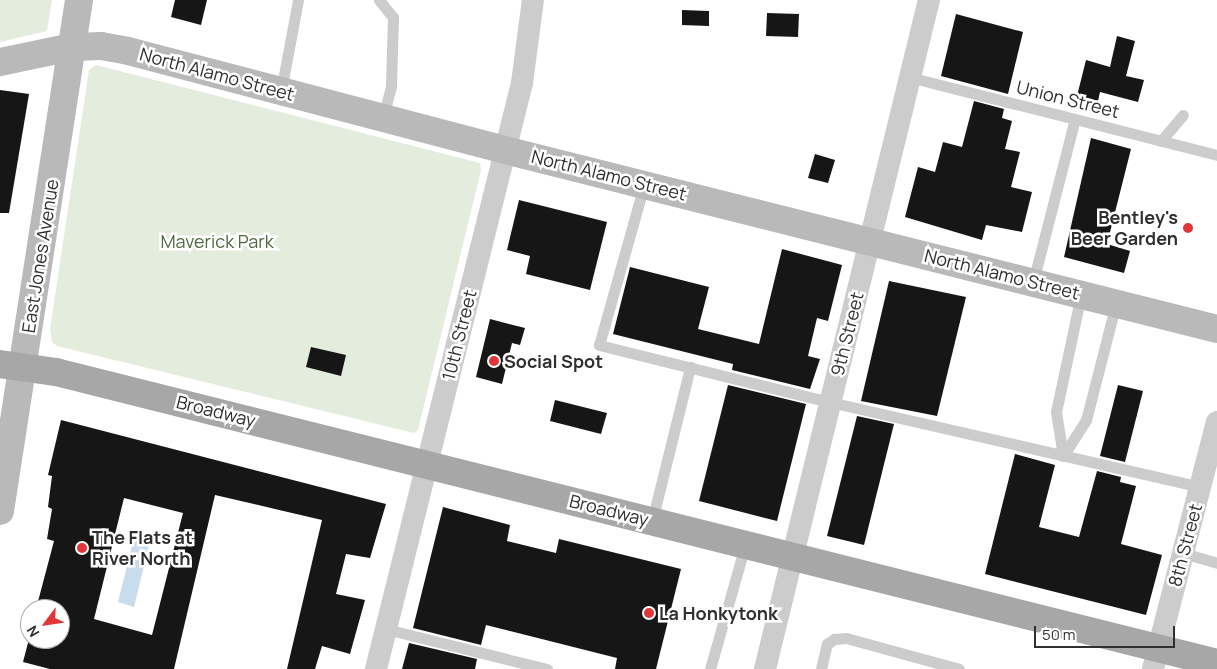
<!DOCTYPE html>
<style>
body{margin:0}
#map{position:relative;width:1217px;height:669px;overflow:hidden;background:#fff;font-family:Manrope,sans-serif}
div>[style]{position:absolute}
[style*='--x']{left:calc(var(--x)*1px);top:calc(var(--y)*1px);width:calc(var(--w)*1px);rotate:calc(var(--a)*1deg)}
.green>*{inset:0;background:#e4ecdd}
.water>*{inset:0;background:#c9dceb}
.building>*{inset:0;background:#161616}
.lane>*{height:11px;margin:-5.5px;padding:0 5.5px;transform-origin:5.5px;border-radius:5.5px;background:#ccc}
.street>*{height:22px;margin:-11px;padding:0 11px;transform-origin:11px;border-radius:11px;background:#ccc}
.secondary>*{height:28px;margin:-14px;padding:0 14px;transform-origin:14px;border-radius:14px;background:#b9b9b9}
.primary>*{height:28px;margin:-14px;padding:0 14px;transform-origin:14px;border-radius:14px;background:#a7a7a7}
.dots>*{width:14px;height:14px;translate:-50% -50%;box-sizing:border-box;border:2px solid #fff;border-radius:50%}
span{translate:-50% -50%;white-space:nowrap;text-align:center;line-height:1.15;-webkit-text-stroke:5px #fff;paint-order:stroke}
.street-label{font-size:18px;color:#2f2f2f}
.poi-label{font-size:18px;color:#2f2f2f;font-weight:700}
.right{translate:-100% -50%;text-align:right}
.left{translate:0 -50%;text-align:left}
.park-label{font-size:18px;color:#4f693d}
.north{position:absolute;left:20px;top:599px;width:50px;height:50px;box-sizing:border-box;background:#fff;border:1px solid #acacac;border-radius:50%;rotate:239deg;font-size:14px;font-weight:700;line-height:20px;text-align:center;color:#2f2f2f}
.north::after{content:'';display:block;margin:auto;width:18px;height:22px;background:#e13538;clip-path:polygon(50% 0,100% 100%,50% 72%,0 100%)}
.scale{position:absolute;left:1034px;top:626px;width:141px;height:22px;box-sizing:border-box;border:2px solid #2f2f2f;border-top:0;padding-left:6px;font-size:15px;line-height:18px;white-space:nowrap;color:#2f2f2f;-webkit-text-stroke:4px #fff;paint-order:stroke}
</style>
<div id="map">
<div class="green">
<div style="clip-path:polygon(0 0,52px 0,47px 31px,0 42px)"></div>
<div style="clip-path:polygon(96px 65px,480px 163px,481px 170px,418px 430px,414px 433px,57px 346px,52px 342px,50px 329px,89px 70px)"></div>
</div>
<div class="water">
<div style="clip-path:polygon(134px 538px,150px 542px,134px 607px,118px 602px)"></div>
</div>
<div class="building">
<div style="clip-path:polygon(175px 0,207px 0,201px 25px,171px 17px)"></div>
<div style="clip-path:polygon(682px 10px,709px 11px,709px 26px,682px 25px)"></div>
<div style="clip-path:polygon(767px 13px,799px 14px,798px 37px,766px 36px)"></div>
<div style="clip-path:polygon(956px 14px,1023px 32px,1008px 94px,941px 76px)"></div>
<div style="clip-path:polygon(1117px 36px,1135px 41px,1126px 76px,1144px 80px,1138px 102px,1100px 92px,1098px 101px,1077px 96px,1086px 60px,1110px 67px)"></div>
<div style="clip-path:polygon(0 90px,29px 94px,9px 213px,0 213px)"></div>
<div style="clip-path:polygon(974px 101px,1004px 109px,1002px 118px,1012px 121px,1005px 149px,1020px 152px,1011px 187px,1032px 192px,1022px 232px,986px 225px,982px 240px,905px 217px,918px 167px,935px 172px,943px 142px,962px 147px)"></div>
<div style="clip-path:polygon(1091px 138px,1131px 149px,1107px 244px,1130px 251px,1124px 273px,1064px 257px)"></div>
<div style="clip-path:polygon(815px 154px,835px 160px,828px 183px,808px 178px)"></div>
<div style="clip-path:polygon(519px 200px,607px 222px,590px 290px,526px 274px,530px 256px,507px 250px)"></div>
<div style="clip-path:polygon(782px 249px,842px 265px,828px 321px,817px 318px,808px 356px,820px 359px,810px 389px,732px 370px,733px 364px,613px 334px,630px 267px,709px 287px,698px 329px,759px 344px)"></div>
<div style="clip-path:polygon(889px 281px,966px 297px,937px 416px,861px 401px)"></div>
<div style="clip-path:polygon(490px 319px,525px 328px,520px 345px,512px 343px,502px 384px,476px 377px)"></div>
<div style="clip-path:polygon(311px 347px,346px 355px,341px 376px,306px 367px)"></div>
<div style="clip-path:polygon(728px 385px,806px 404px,777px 521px,699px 501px)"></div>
<div style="clip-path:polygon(1118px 385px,1143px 391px,1125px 462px,1100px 456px)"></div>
<div style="clip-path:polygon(555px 400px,607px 413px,601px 434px,550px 421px)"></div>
<div style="clip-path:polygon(857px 416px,894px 424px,864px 545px,827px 536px)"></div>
<div style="clip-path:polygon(evenodd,61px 420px,386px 504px,370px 558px,346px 554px,336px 594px,365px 600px,350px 654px,322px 646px,315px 669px,287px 669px,322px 520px,215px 495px,174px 669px,50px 669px,23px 662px,29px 639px,60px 639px,60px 609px,36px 609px,54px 541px,47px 539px,52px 509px,48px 507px,52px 476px,48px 475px,61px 420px,124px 498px,183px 513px,152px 635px,94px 619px,124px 498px)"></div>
<div style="clip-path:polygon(1015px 454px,1055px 465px,1039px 527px,1079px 537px,1097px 471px,1121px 477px,1120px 482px,1136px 486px,1121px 544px,1162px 555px,1146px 615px,985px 574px)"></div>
<div style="clip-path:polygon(443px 507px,510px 525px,507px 541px,556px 553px,559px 539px,681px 569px,656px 669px,615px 669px,617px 658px,486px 625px,481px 645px,413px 628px)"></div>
<div style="clip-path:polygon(409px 643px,477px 659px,475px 669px,402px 669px)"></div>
</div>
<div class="lane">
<div style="--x:379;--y:0;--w:22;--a:51"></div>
<div style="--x:393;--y:17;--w:69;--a:91.7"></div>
<div style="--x:391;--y:86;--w:33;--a:104"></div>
<div style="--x:909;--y:77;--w:318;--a:14.2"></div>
<div style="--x:281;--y:91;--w:93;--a:-79.4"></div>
<div style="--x:1161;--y:141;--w:34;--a:-50"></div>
<div style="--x:644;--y:185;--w:166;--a:105.7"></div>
<div style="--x:599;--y:345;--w:238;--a:13.9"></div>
<div style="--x:830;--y:402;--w:380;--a:12.9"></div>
<div style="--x:1033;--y:282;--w:168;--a:-75.6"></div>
<div style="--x:1063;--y:456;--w:45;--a:-99"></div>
<div style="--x:1056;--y:412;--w:121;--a:-78"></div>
<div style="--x:1063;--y:456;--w:43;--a:-57.4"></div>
<div style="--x:1086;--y:420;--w:121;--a:-75.6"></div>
<div style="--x:652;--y:521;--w:159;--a:-76.1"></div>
<div style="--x:1183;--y:553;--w:35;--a:16"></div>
<div style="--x:386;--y:629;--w:166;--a:14"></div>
<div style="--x:710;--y:669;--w:129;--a:-74.2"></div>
<div style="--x:821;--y:669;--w:26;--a:-77"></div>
<div style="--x:827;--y:644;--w:9;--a:-36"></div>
<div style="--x:834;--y:639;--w:12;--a:-5"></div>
<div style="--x:846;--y:638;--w:117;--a:15.3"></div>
</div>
<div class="street">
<div style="--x:376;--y:669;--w:604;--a:-76.01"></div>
<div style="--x:522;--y:83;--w:84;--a:-82.5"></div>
<div style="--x:765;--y:669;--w:689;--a:-76.23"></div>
<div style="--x:1153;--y:669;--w:255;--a:-75.5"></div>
</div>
<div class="secondary">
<div style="--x:0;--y:62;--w:74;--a:-11.8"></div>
<div style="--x:72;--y:47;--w:29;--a:-2"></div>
<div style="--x:101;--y:46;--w:27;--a:10"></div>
<div style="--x:128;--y:51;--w:390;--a:14.7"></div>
<div style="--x:505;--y:150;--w:734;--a:14.11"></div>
<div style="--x:0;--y:511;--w:517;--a:-81.21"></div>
</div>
<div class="primary">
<div style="--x:0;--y:364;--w:57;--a:8.1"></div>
<div style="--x:56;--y:372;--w:1197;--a:14.07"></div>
</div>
<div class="dots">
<div style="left:1188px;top:228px;background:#e13538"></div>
<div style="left:494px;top:361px;background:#e13538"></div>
<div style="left:82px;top:548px;background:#e13538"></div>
<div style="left:649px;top:613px;background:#e13538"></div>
</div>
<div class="street-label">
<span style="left:217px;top:74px;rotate:15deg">North Alamo Street</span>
<span style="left:1068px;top:99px;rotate:14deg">Union Street</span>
<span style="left:609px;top:175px;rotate:14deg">North Alamo Street</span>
<span style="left:40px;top:256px;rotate:-81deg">East Jones Avenue</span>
<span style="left:1002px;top:274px;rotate:14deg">North Alamo Street</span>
<span style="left:847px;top:334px;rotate:-76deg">9th Street</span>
<span style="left:459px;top:335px;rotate:-76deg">10th Street</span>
<span style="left:216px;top:411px;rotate:14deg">Broadway</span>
<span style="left:609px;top:510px;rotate:14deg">Broadway</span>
<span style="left:1185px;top:545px;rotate:-75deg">8th Street</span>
</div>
<div class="poi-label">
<span class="right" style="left:1178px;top:228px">Bentley's<br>Beer Garden</span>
<span class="left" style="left:504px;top:361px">Social Spot</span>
<span class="left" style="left:92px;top:548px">The Flats at<br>River North</span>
<span class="left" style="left:659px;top:613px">La Honkytonk</span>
</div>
<div class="park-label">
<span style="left:217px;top:241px">Maverick Park</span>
</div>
<div class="north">N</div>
<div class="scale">50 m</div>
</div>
